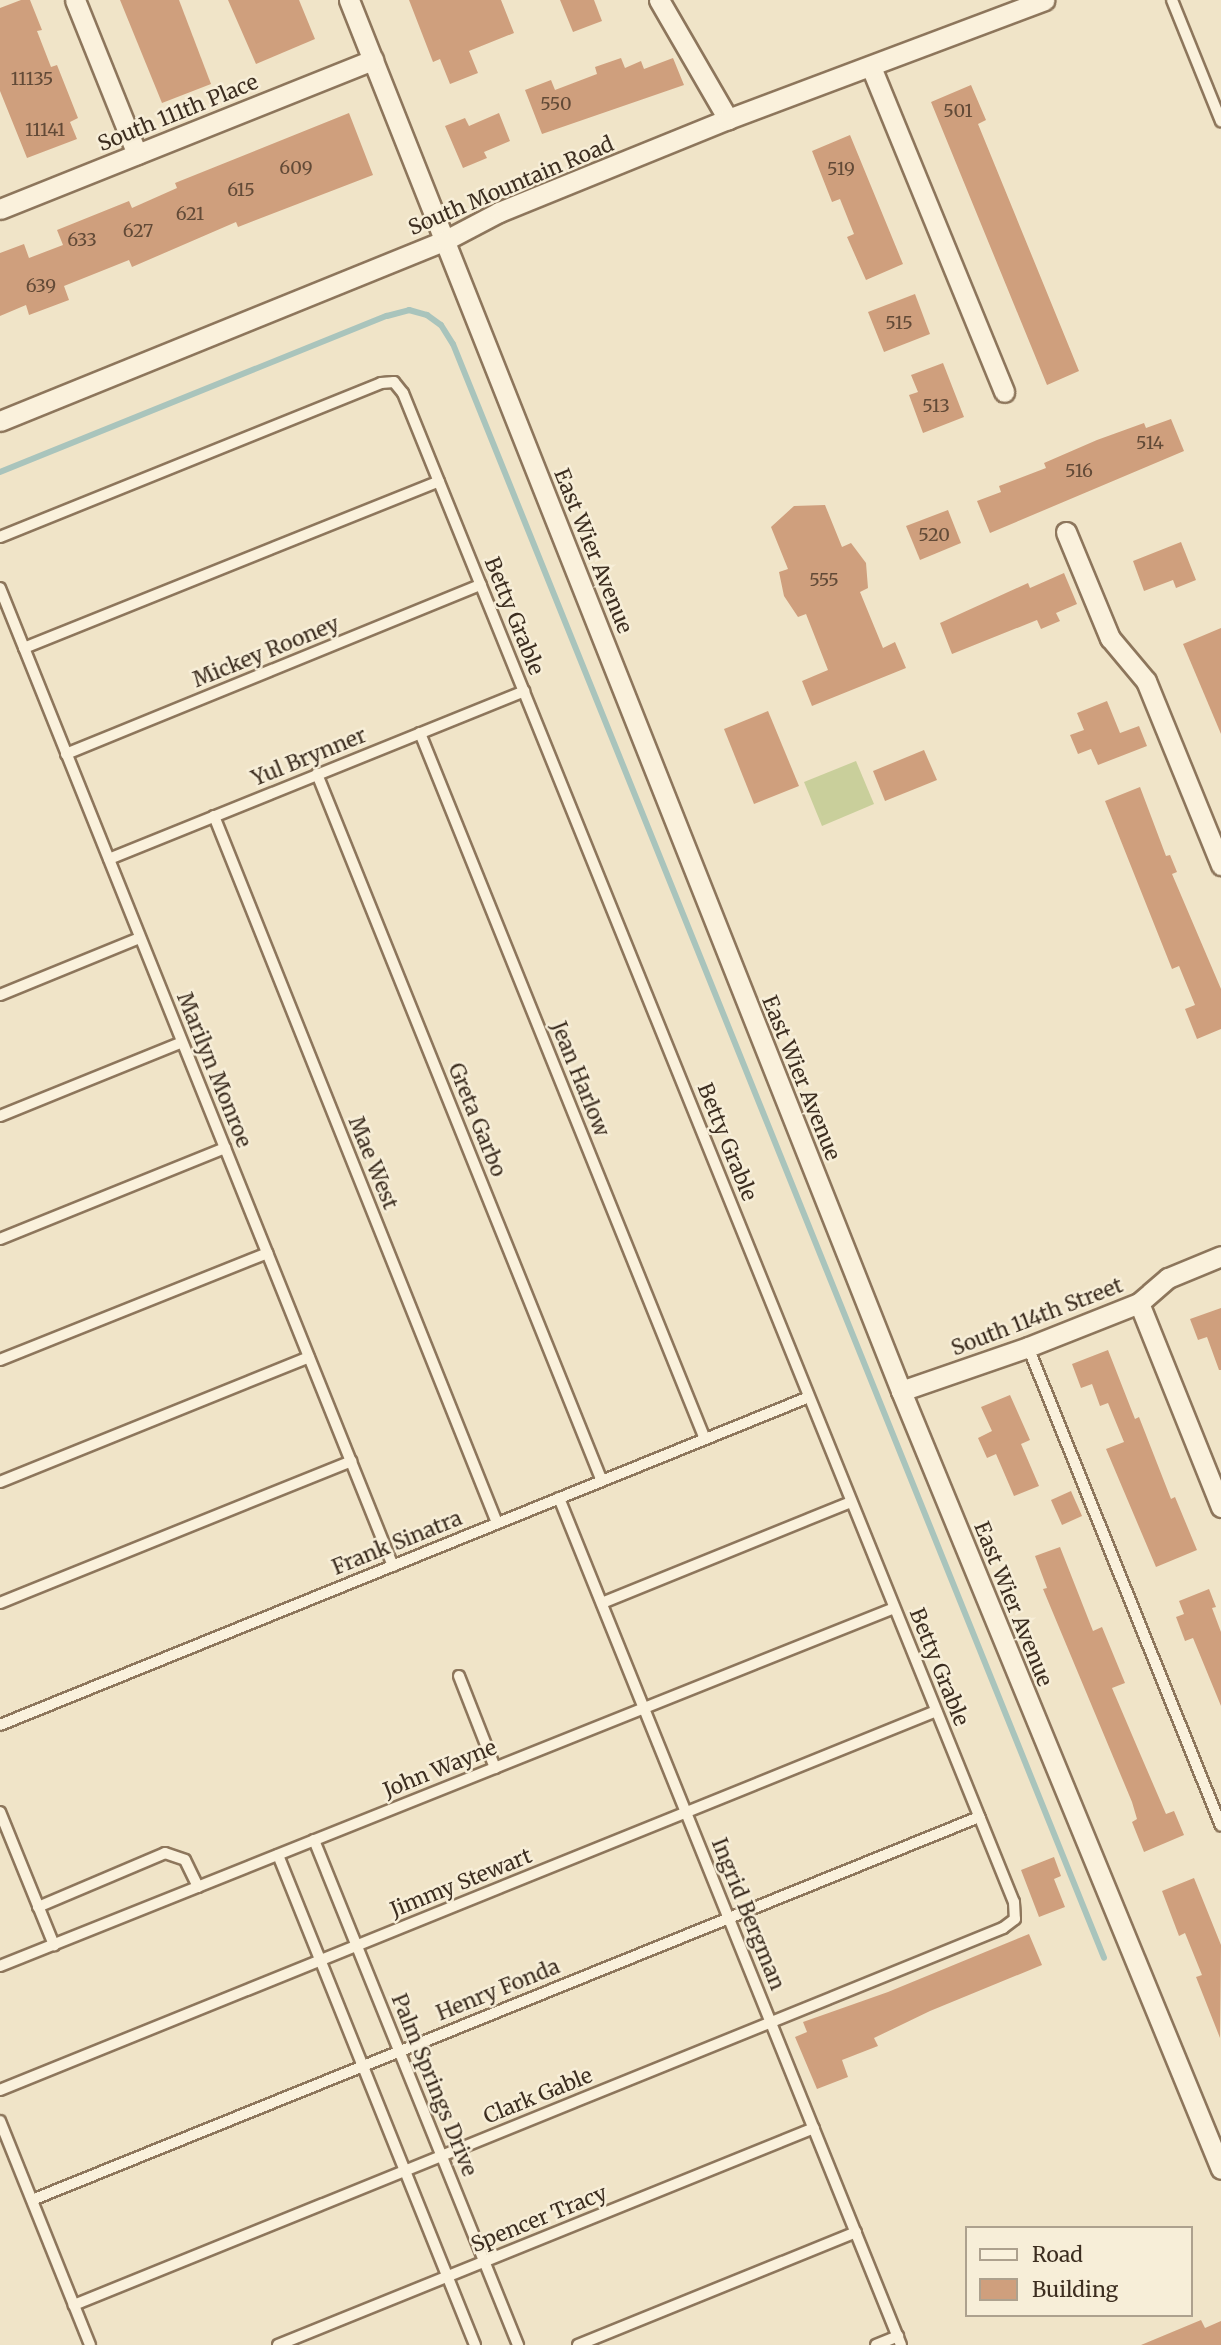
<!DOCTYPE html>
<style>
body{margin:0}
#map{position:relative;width:1221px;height:2345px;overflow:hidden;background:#f0e4c8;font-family:Merriweather,serif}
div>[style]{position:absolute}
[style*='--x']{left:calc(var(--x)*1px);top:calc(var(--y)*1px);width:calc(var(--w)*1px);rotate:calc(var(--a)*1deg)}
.green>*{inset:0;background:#c9cf9b}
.stream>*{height:6px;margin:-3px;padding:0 3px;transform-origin:3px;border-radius:3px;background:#a9c4bc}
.building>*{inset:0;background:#cf9f7d}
.roads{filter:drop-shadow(2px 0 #8d765c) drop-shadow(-2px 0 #8d765c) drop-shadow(0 2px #8d765c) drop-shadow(0 -2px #8d765c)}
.lane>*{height:10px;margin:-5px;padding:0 5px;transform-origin:5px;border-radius:5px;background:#faf1dc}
.street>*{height:19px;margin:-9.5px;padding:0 9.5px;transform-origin:9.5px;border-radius:9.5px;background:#faf1dc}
span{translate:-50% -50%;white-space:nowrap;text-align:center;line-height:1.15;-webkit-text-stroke:5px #f7eed8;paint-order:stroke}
.number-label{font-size:18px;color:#624a37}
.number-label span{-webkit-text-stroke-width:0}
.street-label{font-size:21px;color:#3d2e20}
.legend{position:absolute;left:965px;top:2226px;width:228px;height:91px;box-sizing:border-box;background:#f7eed8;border:2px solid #ada18e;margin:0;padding:9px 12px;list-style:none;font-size:21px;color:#3d2e20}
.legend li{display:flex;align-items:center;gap:14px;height:35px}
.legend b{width:35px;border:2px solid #ada18e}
</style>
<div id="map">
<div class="green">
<div style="clip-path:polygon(856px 761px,874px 804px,822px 826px,804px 782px)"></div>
</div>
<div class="stream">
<div style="--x:0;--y:472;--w:417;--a:-22"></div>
<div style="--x:387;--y:316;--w:23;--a:-15"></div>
<div style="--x:409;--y:310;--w:19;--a:16"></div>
<div style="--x:427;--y:315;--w:17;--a:36"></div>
<div style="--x:441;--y:325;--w:22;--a:58"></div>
<div style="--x:453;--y:344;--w:1740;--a:68.03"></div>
</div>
<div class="building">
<div style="clip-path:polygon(21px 0,30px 0,42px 30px,37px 31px,51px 67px,57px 65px,78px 118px,70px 122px,77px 139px,27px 158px,0 91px,0 8px)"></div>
<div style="clip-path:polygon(120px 0,179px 0,211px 84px,162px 103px)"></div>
<div style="clip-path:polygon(228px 0,299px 0,315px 39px,256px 64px)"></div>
<div style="clip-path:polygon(409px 0,501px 0,514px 33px,469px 51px,478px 73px,450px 84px,440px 59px,433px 62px)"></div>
<div style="clip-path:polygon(560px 0,594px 0,602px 21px,573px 32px)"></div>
<div style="clip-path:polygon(621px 58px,625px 68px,641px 61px,644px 69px,673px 58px,684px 85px,542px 134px,525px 90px,551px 80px,555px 90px,597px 74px,595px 67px)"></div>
<div style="clip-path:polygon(971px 85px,986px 120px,978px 124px,1079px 371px,1047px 385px,931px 102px)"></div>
<div style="clip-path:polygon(349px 113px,373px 175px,238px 227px,236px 222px,132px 267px,129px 260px,64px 286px,69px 300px,29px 315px,26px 305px,0 316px,0 253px,24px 244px,29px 258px,63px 245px,57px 230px,129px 201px,132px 208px,177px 188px,175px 183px)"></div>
<div style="clip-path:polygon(499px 113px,510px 141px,484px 152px,487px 158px,463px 168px,445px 126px,465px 118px,469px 126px)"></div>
<div style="clip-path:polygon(850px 135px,903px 264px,866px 280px,847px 237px,854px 234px,840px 199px,832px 202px,812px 151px)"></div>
<div style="clip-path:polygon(915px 294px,930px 334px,884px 352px,868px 312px)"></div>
<div style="clip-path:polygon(943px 363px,964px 417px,923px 433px,909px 395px,918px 392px,911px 375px)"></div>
<div style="clip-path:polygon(1171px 419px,1184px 451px,990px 533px,977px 501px,1001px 492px,999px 486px,1046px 468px,1044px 463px,1097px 440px,1144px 423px,1146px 428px)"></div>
<div style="clip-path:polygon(825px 505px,842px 547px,851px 543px,866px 563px,868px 588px,860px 592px,883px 648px,895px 642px,906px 668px,812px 706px,802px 681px,828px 670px,806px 614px,798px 617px,784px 596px,779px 572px,788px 569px,771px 527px,794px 506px)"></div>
<div style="clip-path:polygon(948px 510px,961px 543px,920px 560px,906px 526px)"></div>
<div style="clip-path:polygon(1181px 542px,1196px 580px,1176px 588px,1173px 580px,1144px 591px,1133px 561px)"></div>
<div style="clip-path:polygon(1064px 573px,1077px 604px,1056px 613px,1060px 621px,1041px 629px,1037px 620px,952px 654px,940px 623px,1028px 583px,1030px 588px)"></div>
<div style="clip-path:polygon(1221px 628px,1221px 734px,1183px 644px)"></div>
<div style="clip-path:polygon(1107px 701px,1120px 733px,1139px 726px,1147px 746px,1098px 765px,1091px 749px,1078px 754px,1070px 735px,1084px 730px,1077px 713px)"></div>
<div style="clip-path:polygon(768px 711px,799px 786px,754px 804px,724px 729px)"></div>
<div style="clip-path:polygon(924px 750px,937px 780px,885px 801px,873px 771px)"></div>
<div style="clip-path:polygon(1140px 787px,1166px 856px,1170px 855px,1177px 872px,1172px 874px,1221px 989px,1221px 1029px,1197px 1039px,1185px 1009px,1195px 1005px,1179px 966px,1172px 969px,1105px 801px)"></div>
<div style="clip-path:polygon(1221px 1308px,1221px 1370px,1219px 1370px,1207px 1337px,1198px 1340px,1190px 1319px)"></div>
<div style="clip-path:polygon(1108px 1350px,1135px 1419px,1139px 1417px,1171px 1499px,1175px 1497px,1197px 1550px,1156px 1567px,1106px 1449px,1124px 1442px,1108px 1403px,1100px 1406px,1092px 1384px,1081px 1388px,1072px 1364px)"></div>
<div style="clip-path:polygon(1010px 1395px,1030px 1440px,1021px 1444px,1039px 1486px,1014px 1496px,996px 1454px,987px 1458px,978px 1438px,992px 1431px,981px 1407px)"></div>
<div style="clip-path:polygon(1071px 1491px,1082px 1516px,1062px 1525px,1051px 1500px)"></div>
<div style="clip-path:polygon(1060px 1547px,1093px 1631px,1102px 1627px,1125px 1683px,1112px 1688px,1141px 1756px,1166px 1814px,1174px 1811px,1184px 1835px,1144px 1852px,1132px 1822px,1137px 1819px,1132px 1802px,1043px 1589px,1047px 1588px,1035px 1556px)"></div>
<div style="clip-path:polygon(1209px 1589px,1216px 1607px,1212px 1608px,1221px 1632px,1221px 1706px,1193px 1638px,1185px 1641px,1176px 1617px,1184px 1614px,1179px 1601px)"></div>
<div style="clip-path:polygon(1054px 1857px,1061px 1876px,1054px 1879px,1065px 1907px,1039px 1917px,1021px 1870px)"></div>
<div style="clip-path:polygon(1194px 1878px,1221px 1945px,1220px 2038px,1196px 1977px,1202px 1975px,1185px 1933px,1179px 1936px,1162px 1891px)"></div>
<div style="clip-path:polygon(1029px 1934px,1042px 1965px,930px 2011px,874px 2038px,878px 2046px,842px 2060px,848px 2077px,817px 2089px,795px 2037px,807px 2032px,803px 2022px,888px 1992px)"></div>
<div style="clip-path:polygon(1201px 2320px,1205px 2328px,1221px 2321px,1221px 2345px,1141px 2345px)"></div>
</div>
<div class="roads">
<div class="lane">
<div style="--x:1172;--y:0;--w:131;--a:68"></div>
<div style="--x:0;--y:537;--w:411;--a:-22"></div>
<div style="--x:381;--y:383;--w:13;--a:-4"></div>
<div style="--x:394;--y:382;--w:14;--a:51"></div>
<div style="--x:403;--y:393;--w:1628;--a:67.96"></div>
<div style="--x:1014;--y:1902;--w:17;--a:87"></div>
<div style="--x:1015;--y:1919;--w:15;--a:143"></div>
<div style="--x:1003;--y:1928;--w:1003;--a:157.91"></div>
<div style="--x:0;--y:588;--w:1054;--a:68.11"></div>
<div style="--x:24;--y:648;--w:447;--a:-21.9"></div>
<div style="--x:420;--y:733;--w:761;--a:68.02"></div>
<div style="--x:66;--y:754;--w:448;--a:-22.2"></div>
<div style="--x:317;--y:774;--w:762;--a:68.05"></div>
<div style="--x:214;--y:816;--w:762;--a:68.18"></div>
<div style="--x:109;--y:859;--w:448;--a:-22"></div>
<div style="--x:0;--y:995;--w:151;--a:-22.2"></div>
<div style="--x:0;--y:1116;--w:196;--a:-22.1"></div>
<div style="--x:0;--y:1239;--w:243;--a:-22"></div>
<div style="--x:1028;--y:1347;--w:516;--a:68.05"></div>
<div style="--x:0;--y:1360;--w:288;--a:-21.8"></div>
<div style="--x:0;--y:1482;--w:333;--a:-22"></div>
<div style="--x:559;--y:1498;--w:913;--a:68.01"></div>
<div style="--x:0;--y:1603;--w:379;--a:-22"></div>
<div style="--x:602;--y:1603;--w:269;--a:-22.1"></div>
<div style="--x:459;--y:1676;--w:99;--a:68.6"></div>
<div style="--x:0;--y:1725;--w:873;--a:-22.07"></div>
<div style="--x:0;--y:1812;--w:144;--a:67.9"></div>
<div style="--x:314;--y:1840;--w:545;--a:68"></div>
<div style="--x:278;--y:1855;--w:528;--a:68.1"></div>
<div style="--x:38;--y:1907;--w:138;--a:-23"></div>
<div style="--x:165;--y:1853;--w:21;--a:19"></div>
<div style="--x:185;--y:1860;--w:30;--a:64"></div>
<div style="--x:0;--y:1966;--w:963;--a:-21.82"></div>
<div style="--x:0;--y:2090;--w:1010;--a:-22.04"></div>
<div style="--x:0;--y:2121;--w:241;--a:68.1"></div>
<div style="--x:32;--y:2200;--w:1022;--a:-22.02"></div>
<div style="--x:278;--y:2345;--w:578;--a:-22.04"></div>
<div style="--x:578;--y:2345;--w:300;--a:-22.1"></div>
<div style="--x:876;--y:2345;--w:24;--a:-22"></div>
</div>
<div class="street">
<div style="--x:75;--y:0;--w:166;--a:68.1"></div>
<div style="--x:349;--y:0;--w:1497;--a:68.35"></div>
<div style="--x:901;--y:1391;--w:841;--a:67.64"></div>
<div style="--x:659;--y:0;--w:138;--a:59.9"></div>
<div style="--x:871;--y:67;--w:351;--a:67.7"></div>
<div style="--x:0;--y:209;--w:402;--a:-21.8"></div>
<div style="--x:0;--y:421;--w:481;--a:-22.1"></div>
<div style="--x:446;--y:240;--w:60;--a:-27.8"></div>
<div style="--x:499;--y:212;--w:247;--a:-22.1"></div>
<div style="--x:728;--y:119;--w:338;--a:-20.6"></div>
<div style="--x:1066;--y:532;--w:115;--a:67.5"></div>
<div style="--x:1110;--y:638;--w:56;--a:50.1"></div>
<div style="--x:1146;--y:681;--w:199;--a:67.8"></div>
<div style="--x:1139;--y:1303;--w:220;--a:68.1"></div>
<div style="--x:901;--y:1391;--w:134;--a:-19.1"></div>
<div style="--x:1028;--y:1347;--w:119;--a:-21.6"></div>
<div style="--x:1139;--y:1303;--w:38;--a:-41"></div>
<div style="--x:1168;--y:1278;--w:57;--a:-22.5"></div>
</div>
</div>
<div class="number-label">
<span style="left:32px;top:79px">11135</span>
<span style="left:556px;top:104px">550</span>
<span style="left:958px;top:111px">501</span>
<span style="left:45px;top:130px">11141</span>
<span style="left:296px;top:168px">609</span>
<span style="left:841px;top:169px">519</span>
<span style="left:241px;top:190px">615</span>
<span style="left:190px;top:214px">621</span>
<span style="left:138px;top:231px">627</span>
<span style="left:82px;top:240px">633</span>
<span style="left:41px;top:286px">639</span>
<span style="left:899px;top:323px">515</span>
<span style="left:936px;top:406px">513</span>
<span style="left:1150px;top:443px">514</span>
<span style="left:1079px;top:471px">516</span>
<span style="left:934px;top:535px">520</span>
<span style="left:824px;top:580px">555</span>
</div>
<div class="street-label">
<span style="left:178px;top:113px;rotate:-22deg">South 111th Place</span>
<span style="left:511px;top:186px;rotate:-23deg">South Mountain Road</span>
<span style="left:593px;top:551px;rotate:68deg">East Wier Avenue</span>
<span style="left:514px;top:616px;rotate:68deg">Betty Grable</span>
<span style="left:266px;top:652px;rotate:-22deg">Mickey Rooney</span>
<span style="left:309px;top:757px;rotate:-22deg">Yul Brynner</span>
<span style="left:214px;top:1070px;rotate:68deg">Marilyn Monroe</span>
<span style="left:801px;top:1078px;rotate:68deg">East Wier Avenue</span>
<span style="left:580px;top:1079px;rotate:68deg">Jean Harlow</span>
<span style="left:477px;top:1120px;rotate:68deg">Greta Garbo</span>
<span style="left:727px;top:1142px;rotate:68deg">Betty Grable</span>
<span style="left:373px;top:1163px;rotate:68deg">Mae West</span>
<span style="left:1037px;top:1317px;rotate:-21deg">South 114th Street</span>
<span style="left:397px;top:1543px;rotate:-22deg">Frank Sinatra</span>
<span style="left:1013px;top:1604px;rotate:68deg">East Wier Avenue</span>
<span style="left:939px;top:1667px;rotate:68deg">Betty Grable</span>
<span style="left:440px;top:1769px;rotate:-22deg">John Wayne</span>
<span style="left:461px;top:1883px;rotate:-22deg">Jimmy Stewart</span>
<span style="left:748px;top:1914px;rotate:68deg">Ingrid Bergman</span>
<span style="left:498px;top:1990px;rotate:-22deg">Henry Fonda</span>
<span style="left:434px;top:2085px;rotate:68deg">Palm Springs Drive</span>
<span style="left:538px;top:2096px;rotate:-22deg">Clark Gable</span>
<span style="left:539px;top:2219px;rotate:-22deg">Spencer Tracy</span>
</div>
<ul class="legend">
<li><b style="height:9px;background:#faf1dc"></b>Road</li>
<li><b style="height:19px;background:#cf9f7d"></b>Building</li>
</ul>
</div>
